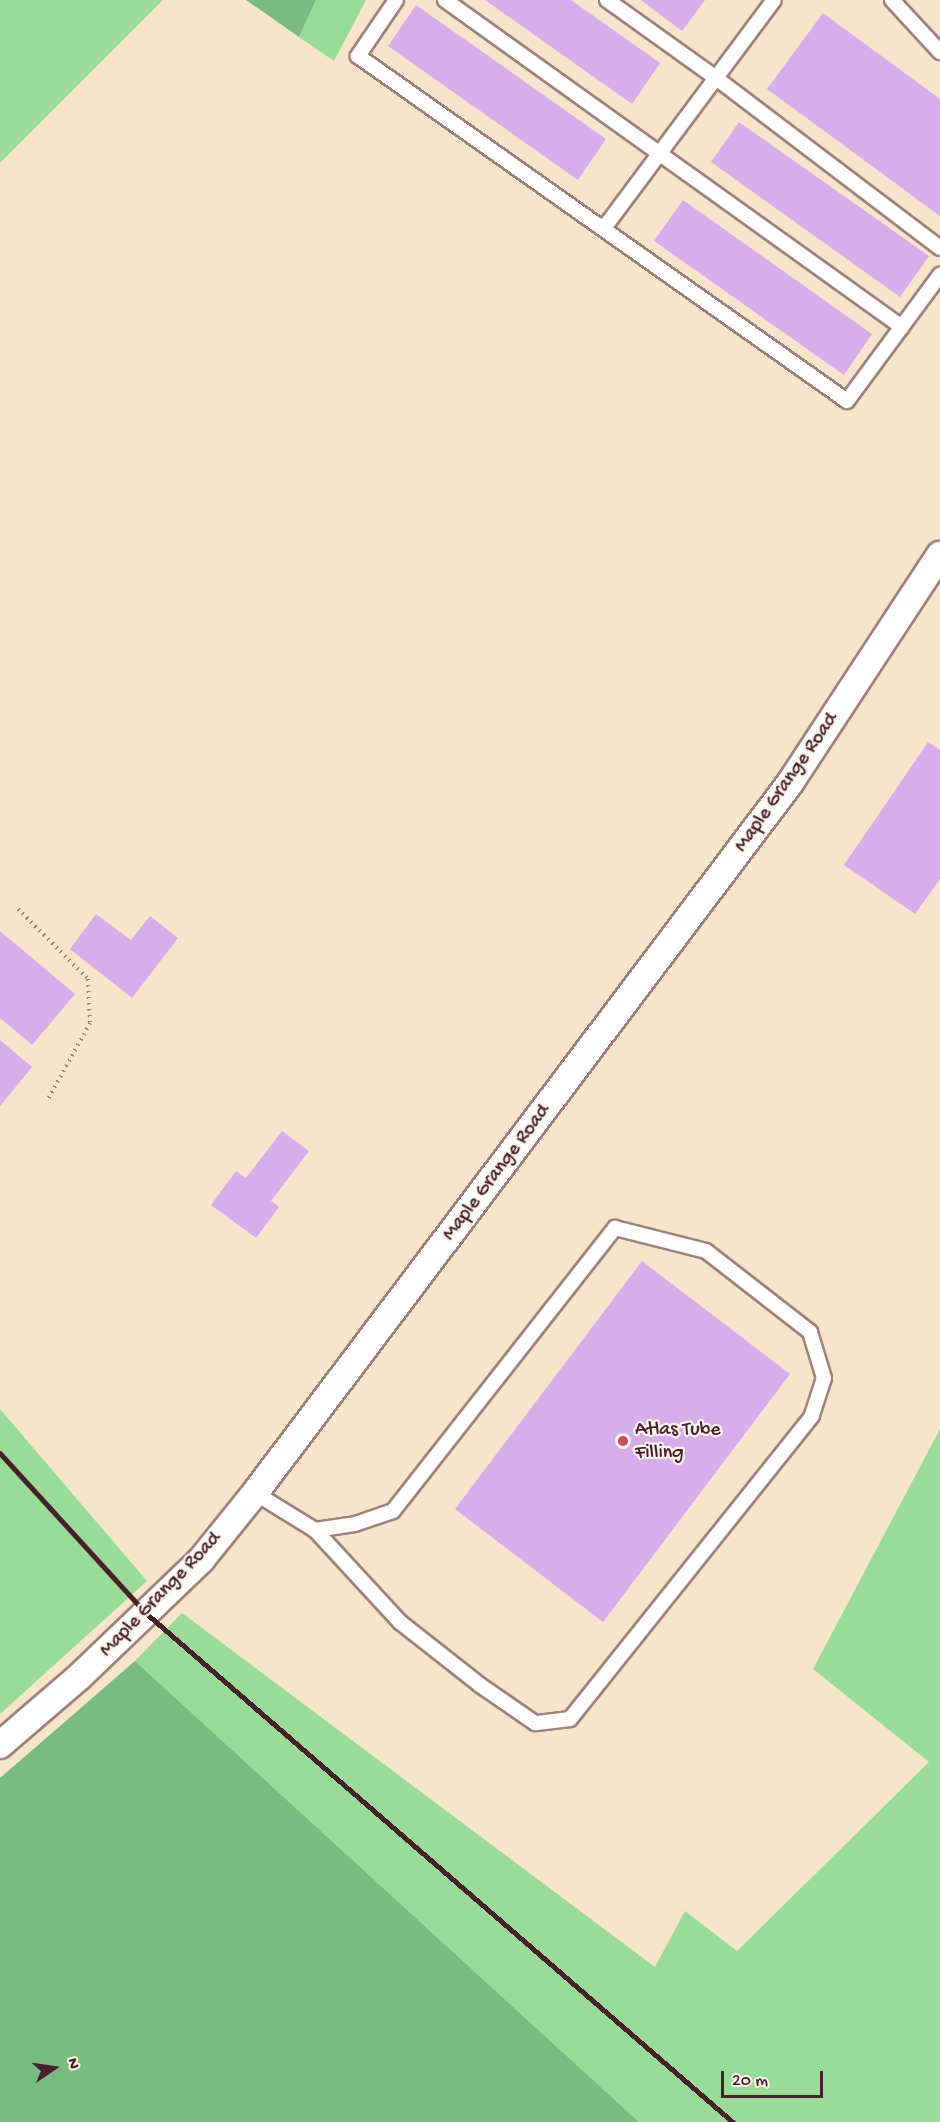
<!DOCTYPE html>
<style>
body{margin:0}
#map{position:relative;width:940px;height:2122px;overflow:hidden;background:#f6e4cb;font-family:"Gochi Hand",sans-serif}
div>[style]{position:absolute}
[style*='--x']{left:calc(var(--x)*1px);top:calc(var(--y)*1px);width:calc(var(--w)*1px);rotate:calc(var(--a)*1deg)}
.green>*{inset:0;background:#97dd97}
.forest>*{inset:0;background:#79bc80}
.building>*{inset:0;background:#d8adec}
.path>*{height:4px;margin-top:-2px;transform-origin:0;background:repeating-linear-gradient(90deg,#a0827b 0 1.5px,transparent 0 6px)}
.roads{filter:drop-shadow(2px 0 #a0827b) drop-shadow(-2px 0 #a0827b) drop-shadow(0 2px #a0827b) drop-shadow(0 -2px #a0827b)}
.lane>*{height:14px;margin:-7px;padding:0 7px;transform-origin:7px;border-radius:7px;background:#fff}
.street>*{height:26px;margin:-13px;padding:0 13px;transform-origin:13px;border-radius:13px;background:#fff}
.rail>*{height:4.5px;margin:-2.25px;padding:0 2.25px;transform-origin:2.25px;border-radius:2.25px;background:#4a1f2b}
.dots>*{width:16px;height:16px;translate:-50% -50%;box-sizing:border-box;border:3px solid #fbf7ec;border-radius:50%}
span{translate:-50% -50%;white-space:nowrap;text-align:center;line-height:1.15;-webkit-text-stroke:4.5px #fbf7ec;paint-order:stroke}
.street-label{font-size:20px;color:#4a1f2b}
.poi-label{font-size:20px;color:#4a1f2b}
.left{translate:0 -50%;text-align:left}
.north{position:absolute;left:24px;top:2038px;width:60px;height:60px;-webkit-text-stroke:4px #fbf7ec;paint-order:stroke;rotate:77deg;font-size:16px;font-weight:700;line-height:24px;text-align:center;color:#4a1f2b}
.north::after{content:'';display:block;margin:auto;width:21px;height:27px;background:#4a1f2b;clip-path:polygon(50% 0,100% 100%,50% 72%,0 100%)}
.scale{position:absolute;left:721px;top:2071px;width:102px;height:27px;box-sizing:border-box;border:3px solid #4a1f2b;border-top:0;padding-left:8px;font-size:18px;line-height:21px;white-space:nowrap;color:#4a1f2b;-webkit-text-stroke:4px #fbf7ec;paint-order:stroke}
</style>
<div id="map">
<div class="green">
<div style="clip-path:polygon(0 0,163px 0,0 163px)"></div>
<div style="clip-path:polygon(316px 0,366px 0,334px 61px,299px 37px)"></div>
<div style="clip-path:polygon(0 1409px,147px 1581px,0 1714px)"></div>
<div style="clip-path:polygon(940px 1429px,940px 2122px,639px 2122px,135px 1661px,182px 1613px,655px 1967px,685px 1911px,737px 1951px,929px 1762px,813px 1669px)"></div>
</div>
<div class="forest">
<div style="clip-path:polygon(246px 0,316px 0,299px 37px)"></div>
<div style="clip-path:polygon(135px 1661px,639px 2122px,0 2122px,0 1778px)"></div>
</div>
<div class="building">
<div style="clip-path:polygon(485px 0,571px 0,660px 63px,632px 104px)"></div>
<div style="clip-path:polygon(641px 0,705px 0,682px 31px)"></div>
<div style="clip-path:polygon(416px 5px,606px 139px,578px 180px,388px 46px)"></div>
<div style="clip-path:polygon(823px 13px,940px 99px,940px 216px,767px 89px)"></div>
<div style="clip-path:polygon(739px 122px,929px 256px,900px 297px,711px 162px)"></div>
<div style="clip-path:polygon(683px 200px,872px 334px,844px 375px,654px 241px)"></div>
<div style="clip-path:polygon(928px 742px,940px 750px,940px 879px,915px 914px,844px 865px)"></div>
<div style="clip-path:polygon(96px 914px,131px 940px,150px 916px,178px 938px,132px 998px,70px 949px)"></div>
<div style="clip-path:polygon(0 931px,75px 994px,32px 1045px,0 1018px)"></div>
<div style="clip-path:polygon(0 1040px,32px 1067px,0 1106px)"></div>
<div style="clip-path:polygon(282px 1131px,309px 1151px,271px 1201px,279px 1207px,256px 1238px,211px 1205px,236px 1171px,246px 1178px)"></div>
<div style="clip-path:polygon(642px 1261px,790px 1374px,603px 1622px,455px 1509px)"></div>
</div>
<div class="path">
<div style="--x:18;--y:909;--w:99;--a:45"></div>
<div style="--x:88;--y:979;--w:44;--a:87.4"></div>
<div style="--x:90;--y:1023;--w:89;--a:118.9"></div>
</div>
<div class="roads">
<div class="lane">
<div style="--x:396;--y:0;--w:68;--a:124.2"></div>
<div style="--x:358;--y:56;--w:598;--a:35.2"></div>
<div style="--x:847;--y:401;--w:157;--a:-53.6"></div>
<div style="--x:445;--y:0;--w:562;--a:35.59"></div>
<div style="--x:607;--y:0;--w:134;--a:35.6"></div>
<div style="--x:716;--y:78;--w:281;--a:37.2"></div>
<div style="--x:892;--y:0;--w:71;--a:47.3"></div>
<div style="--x:604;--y:228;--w:284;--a:-53.3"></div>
<div style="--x:255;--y:1493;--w:70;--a:31.7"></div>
<div style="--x:315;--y:1530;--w:40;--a:-8.5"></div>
<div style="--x:355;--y:1524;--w:40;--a:-18.9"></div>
<div style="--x:393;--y:1511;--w:360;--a:-51.9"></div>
<div style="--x:615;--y:1228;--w:94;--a:14.2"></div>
<div style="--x:706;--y:1251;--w:132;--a:37.9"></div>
<div style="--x:810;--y:1332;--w:48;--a:73.1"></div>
<div style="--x:824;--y:1378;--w:40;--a:108"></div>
<div style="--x:812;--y:1416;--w:388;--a:128.6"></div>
<div style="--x:570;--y:1719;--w:35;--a:173"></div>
<div style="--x:535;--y:1723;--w:67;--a:-145.4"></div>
<div style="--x:480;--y:1685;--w:102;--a:-141.8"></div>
<div style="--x:400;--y:1622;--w:125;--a:-132.7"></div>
</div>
<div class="street">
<div style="--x:0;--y:1745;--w:104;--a:-40.7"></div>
<div style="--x:79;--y:1677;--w:169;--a:-43.8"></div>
<div style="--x:201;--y:1560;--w:86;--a:-51.1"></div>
<div style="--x:255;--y:1493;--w:889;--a:-53"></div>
<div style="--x:790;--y:783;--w:273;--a:-56.7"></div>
</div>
</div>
<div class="rail">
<div style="--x:0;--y:1453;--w:217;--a:47.6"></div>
<div style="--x:146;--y:1613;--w:777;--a:40.93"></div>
</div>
<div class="dots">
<div style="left:623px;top:1441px;background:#d1495b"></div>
</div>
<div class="street-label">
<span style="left:787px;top:783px;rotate:-55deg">Maple Grange Road</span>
<span style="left:497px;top:1173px;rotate:-53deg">Maple Grange Road</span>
<span style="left:161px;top:1595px;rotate:-46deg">Maple Grange Road</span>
</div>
<div class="poi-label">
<span class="left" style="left:635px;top:1442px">Atlas Tube<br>Filling</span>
</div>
<div class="north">N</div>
<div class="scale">20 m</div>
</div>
